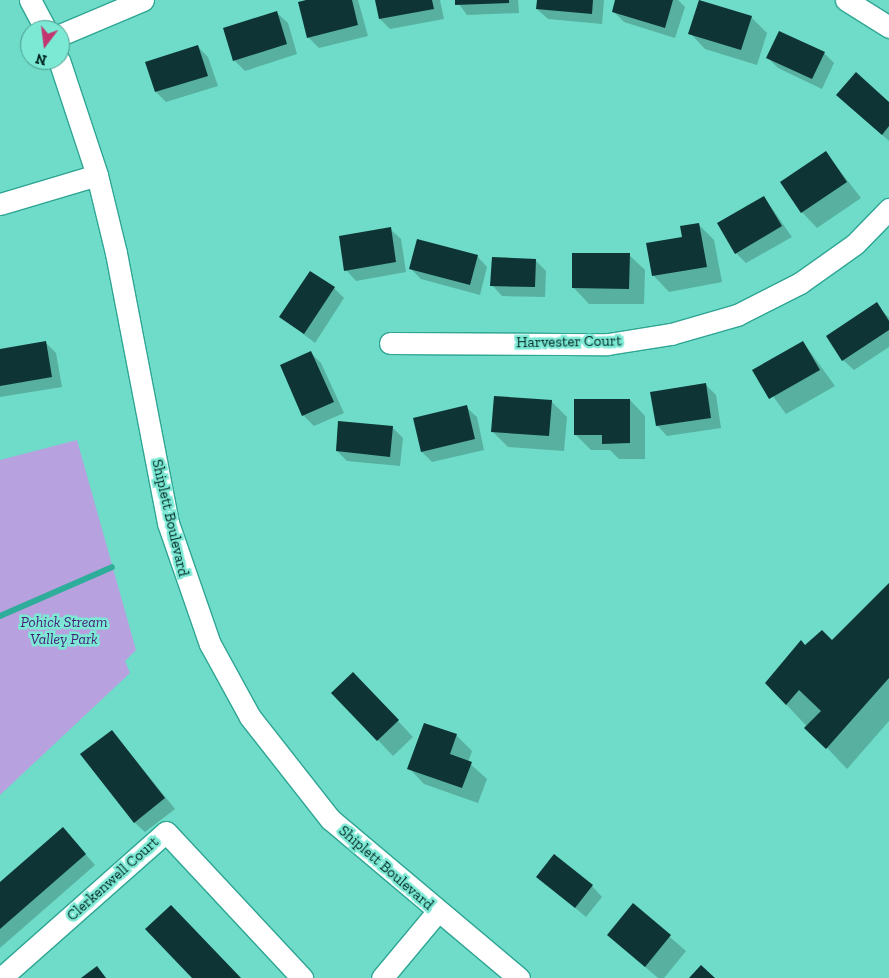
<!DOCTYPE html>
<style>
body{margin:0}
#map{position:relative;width:889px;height:978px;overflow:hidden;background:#6edcc8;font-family:"Zilla Slab",serif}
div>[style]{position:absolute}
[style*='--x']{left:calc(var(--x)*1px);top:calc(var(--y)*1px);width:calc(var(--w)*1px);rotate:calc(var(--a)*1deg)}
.green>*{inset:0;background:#b7a1de}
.shadow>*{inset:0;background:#0003}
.stream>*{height:6px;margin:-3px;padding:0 3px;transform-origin:3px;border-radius:3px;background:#2ead9a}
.building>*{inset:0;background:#0e3436}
.roads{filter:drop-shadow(1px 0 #2fa594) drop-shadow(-1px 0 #2fa594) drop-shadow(0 1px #2fa594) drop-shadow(0 -1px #2fa594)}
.minor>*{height:21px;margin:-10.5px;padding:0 10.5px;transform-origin:10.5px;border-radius:10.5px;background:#fff}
span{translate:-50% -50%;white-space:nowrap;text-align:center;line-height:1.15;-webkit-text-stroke:5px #7ce9d5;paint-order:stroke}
.street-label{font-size:15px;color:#012620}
.park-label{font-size:15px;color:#471e76;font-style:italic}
.north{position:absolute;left:20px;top:20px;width:50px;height:50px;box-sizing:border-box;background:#7ce9d5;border:1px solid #4b9b8d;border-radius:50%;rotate:195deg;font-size:14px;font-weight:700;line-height:20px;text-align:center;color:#012620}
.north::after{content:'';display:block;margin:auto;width:18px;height:22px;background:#c1366e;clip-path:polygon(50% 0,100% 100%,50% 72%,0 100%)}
</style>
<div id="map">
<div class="green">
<div style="clip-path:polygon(77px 440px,136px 650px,125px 661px,130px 673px,0 795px,0 460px)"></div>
</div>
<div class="shadow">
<div style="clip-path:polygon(311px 0,358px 0,368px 36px,319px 48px,308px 37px)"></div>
<div style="clip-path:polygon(376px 0,440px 0,444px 19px,390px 29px,380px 19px)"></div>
<div style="clip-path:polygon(456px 0,518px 0,519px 13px,467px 15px)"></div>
<div style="clip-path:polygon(538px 0,604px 0,602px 24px,548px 19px,537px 9px)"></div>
<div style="clip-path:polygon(617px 0,678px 0,685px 7px,675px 38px,624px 22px,613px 11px)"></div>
<div style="clip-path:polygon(277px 13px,288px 23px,297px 54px,245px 71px,234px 60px)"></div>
<div style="clip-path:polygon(751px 17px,767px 33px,757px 65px,705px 49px,690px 33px)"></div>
<div style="clip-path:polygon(198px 47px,208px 57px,218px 86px,166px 102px,156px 92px)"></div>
<div style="clip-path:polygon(824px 53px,834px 63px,822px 89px,778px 68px,768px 58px)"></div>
<div style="clip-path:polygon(889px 104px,889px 141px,848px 105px)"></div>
<div style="clip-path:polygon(826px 153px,861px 198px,817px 228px,802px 212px)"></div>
<div style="clip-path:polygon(764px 197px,792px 237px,746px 263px,736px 253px)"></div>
<div style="clip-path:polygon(698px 224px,714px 240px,722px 282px,669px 292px,654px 276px,648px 244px,684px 238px)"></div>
<div style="clip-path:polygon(390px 229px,401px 239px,406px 272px,356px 281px,346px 270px)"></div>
<div style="clip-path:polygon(629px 255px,645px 270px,644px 304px,589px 304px,574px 288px)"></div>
<div style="clip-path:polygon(477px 256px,487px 267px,480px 295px,421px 279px,411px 269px)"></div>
<div style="clip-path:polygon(535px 260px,546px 271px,545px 297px,502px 296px,492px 285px)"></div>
<div style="clip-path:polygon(334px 288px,344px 298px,315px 343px,281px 317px)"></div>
<div style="clip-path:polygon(876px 304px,889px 318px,889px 347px,854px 370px,843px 360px)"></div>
<div style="clip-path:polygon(45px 342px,56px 353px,62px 387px,0 397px,0 350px)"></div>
<div style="clip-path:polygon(803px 342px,835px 386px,786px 414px,754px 370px)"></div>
<div style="clip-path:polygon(311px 353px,321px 363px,344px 413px,314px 426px,303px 415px)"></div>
<div style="clip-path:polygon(705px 384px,716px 395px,721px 428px,667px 436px,657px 425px)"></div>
<div style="clip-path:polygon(630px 400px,645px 416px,645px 459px,619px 459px,610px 450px,591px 450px,575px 434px)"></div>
<div style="clip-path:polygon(551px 401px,567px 417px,564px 451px,508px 447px,492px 431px)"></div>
<div style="clip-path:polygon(466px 407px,477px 417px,484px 450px,432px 462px,422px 452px)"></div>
<div style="clip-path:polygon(392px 427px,403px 438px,400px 466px,347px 461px,337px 451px)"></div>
<div style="clip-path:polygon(889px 584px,889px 721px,847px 769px,766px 683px,806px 646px,832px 642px)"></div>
<div style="clip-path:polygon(368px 689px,413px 737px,393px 756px,378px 740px)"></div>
<div style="clip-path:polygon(112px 731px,175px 809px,145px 832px,134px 822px)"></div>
<div style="clip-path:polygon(456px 735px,472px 751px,468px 762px,487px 779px,478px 803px,424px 784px,409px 768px)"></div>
<div style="clip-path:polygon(73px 840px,95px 865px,0 948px,0 884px)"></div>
<div style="clip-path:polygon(538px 877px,592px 886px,602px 897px,586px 917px)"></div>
<div style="clip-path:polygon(633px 905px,686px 951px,664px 978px,658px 978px,608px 935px)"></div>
</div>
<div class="stream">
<div style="--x:0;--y:616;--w:122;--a:-23.6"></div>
</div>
<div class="building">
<div style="clip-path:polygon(306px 0,352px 0,358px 25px,307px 38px,298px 2px)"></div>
<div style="clip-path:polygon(375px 0,432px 0,434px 9px,379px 19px)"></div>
<div style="clip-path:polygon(455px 0,509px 0,509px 3px,455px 5px)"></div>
<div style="clip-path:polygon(537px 0,593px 0,592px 14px,536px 9px)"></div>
<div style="clip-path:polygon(615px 0,673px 0,665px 28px,612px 12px)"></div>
<div style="clip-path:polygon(699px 0,752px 16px,741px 50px,688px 34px)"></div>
<div style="clip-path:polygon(277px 11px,287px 44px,233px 61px,223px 28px)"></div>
<div style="clip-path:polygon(779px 31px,825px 52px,812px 79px,766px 58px)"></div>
<div style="clip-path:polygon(198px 45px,208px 76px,155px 92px,145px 62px)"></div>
<div style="clip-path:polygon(856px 72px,889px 102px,889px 126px,882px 135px,836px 95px)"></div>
<div style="clip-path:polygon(826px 151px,847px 182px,801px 213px,780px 182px)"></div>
<div style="clip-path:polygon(764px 196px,782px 226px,735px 254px,717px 223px)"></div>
<div style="clip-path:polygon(699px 223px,707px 267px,652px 276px,646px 243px,682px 237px,680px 226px)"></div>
<div style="clip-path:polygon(391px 227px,396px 262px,344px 271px,339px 236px)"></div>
<div style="clip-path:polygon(417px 239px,478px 255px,470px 285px,409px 269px)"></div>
<div style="clip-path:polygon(572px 253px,630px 253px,629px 289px,572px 288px)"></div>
<div style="clip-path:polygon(492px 257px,536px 259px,535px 287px,490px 286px)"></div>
<div style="clip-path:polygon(310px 271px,335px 287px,304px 334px,279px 317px)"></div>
<div style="clip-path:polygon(877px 302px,889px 321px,889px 330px,842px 361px,826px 336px)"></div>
<div style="clip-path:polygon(46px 341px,52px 377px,0 386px,0 349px)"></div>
<div style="clip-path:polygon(803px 341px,820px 370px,769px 399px,752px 370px)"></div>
<div style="clip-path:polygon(311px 351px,334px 402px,302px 416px,280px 365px)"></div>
<div style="clip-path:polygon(706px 383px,711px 418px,656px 426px,650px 392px)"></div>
<div style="clip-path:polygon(494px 396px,552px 400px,549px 436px,491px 432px)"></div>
<div style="clip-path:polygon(574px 399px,630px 399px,630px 443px,602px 444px,602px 435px,574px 435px)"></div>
<div style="clip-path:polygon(467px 405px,475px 439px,421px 452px,413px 418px)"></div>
<div style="clip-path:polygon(338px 421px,393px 426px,390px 457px,336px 451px)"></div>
<div style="clip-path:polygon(889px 583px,889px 678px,826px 749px,804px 728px,821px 711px,799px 690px,786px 705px,765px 683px,801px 640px,805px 645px,822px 630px,832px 640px)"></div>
<div style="clip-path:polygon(353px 672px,399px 720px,377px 741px,331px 693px)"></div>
<div style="clip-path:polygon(424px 723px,457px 734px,450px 754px,472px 762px,462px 788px,407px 769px)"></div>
<div style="clip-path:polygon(112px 730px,165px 798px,134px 823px,80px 754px)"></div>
<div style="clip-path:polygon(63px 827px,86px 854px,0 929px,0 882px)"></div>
<div style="clip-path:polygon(554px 854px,593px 885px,575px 908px,536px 877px)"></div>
<div style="clip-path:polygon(633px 903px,671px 935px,645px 967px,607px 935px)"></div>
<div style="clip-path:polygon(171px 905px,241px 978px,192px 978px,145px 929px)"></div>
<div style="clip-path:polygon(701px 965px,715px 978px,689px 978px)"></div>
<div style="clip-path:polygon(97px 966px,106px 978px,81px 978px)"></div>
</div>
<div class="roads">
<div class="minor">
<div style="--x:30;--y:0;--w:34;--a:62"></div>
<div style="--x:846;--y:0;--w:51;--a:32.1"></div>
<div style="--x:60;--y:35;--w:90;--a:-22.9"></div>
<div style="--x:59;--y:60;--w:121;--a:71.7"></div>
<div style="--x:97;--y:175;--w:80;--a:76.3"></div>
<div style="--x:116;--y:253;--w:275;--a:79.1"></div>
<div style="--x:168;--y:523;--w:128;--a:70.9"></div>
<div style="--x:210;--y:644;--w:83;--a:61.3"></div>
<div style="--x:250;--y:717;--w:130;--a:51.9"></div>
<div style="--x:330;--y:819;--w:247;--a:40.1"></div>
<div style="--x:0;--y:204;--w:101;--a:-16.6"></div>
<div style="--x:390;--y:343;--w:218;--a:0.3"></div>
<div style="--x:608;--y:344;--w:64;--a:-9"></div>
<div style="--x:671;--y:334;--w:69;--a:-16.1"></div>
<div style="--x:737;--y:315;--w:71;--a:-26.9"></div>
<div style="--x:800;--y:283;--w:67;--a:-35.3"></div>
<div style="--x:855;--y:244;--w:49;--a:-45.8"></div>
<div style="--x:1;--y:978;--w:220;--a:-41.5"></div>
<div style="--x:166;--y:832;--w:200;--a:47"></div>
<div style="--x:382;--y:978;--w:86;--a:-50.2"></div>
</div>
</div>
<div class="street-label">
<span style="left:569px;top:342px;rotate:-1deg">Harvester Court</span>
<span style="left:170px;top:518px;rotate:77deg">Shiplett Boulevard</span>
<span style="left:386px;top:868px;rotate:41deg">Shiplett Boulevard</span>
<span style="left:113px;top:879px;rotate:-42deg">Clerkenwell Court</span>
</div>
<div class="park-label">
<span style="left:64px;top:631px">Pohick Stream<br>Valley Park</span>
</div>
<div class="north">N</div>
</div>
